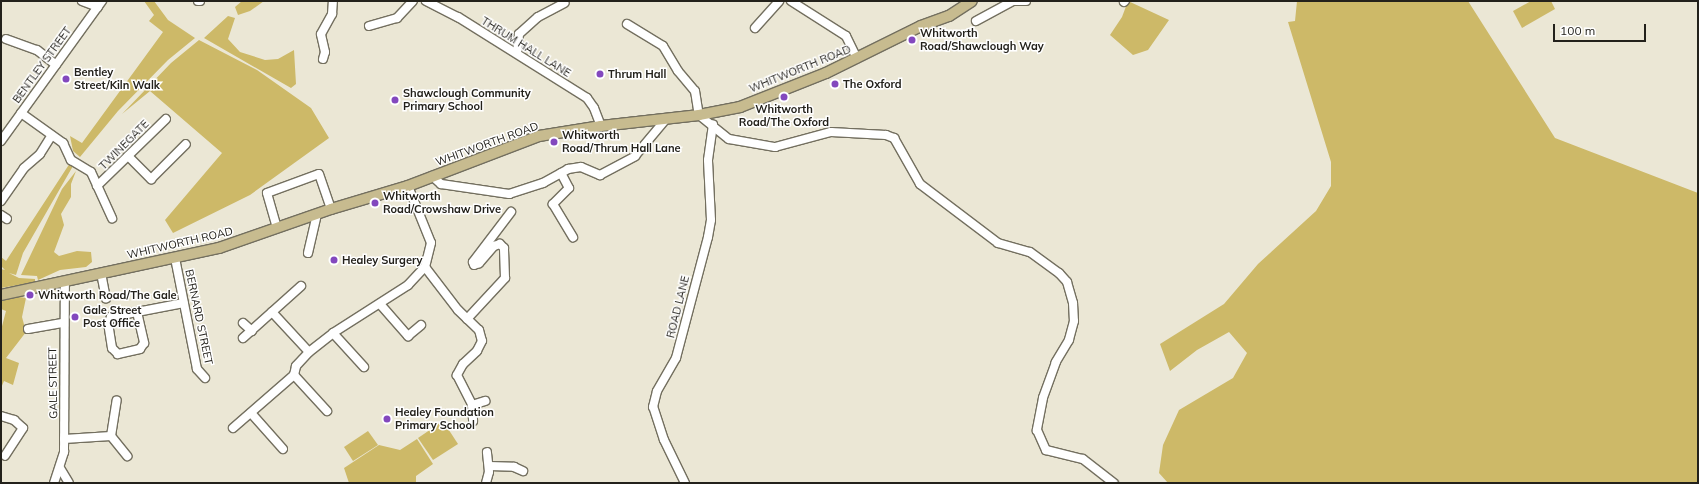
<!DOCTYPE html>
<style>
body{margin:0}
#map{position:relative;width:1699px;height:484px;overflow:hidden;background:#ebe7d5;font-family:Mulish,sans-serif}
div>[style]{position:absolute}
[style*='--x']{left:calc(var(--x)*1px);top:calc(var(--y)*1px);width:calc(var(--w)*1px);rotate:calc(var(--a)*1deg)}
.green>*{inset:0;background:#cdb968}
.roads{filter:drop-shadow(1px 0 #736f5f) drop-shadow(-1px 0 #736f5f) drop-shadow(0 1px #736f5f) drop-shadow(0 -1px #736f5f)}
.minor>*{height:8px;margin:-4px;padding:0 4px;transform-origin:4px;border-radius:4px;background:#fff}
.major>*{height:10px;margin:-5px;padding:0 5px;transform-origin:5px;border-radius:5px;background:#c7bb8f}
.dots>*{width:11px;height:11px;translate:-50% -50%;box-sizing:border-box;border:2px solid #fff;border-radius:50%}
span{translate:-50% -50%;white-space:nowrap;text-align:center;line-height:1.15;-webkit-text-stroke:3px #fff;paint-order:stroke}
.poi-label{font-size:11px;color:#23211b;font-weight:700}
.left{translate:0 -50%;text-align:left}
.street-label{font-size:11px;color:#23211b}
.frame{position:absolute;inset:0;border:2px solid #23211b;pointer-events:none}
.scale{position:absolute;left:1553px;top:24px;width:93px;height:18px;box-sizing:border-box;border:2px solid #23211b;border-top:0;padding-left:5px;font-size:12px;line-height:14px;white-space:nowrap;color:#23211b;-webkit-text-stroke:3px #fff;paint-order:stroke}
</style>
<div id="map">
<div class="green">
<div style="clip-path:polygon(144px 1px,154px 1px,168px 20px,195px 38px,168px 60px,118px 111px,80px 157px,73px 151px,70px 136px,82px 143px,163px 32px,149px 21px,154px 15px)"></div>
<div style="clip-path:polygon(242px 1px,264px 1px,250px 11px,238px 15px,235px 7px)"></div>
<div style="clip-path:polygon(1128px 1px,1169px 20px,1148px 50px,1133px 55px,1110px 35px,1122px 17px)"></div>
<div style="clip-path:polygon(1297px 1px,1468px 1px,1555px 138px,1698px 193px,1698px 483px,1168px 483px,1159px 473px,1163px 445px,1179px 410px,1233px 378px,1247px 353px,1229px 332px,1197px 350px,1170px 371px,1160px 344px,1224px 304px,1258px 264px,1316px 211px,1331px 186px,1331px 162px,1288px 22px,1295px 21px)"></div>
<div style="clip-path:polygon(1531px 1px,1551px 1px,1555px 9px,1522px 28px,1513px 11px)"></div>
<div style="clip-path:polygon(228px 16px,235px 18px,228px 39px,240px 52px,265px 60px,278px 59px,294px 50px,296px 84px,291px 88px,204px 38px)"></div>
<div style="clip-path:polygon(199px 40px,257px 70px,311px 108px,329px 138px,250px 195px,173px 233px,165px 220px,222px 153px,150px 91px,122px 114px,171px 63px)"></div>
<div style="clip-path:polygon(70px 163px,73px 166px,23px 253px,16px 275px,9px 273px,19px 278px,35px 279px,35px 282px,1px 288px,1px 269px,5px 270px,1px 266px,1px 257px,6px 261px)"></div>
<div style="clip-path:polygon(76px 171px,71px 184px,71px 197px,61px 214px,64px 225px,54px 252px,59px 256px,77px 251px,91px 252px,92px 262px,86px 267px,60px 270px,38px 280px,37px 276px,21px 275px,62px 189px)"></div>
<div style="clip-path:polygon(20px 297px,26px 298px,22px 317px,26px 332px,6px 358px,19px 363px,13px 385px,4px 381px,1px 388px,1px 330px,6px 311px,1px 309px,1px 301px)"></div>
<div style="clip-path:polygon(443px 421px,458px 444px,433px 460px,418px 438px)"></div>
<div style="clip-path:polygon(368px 431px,378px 445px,353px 461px,344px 447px)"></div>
<div style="clip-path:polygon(417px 439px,433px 464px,416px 476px,416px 483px,349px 483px,344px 468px,379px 445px,400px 450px)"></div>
</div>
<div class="roads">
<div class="minor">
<div style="--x:82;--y:1;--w:17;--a:21"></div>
<div style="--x:198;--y:1;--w:2;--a:0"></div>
<div style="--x:426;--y:1;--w:36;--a:27"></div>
<div style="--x:458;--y:17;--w:152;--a:32.1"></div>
<div style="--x:587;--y:98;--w:12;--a:55"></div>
<div style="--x:594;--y:108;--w:19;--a:69"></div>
<div style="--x:791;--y:1;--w:65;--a:32.5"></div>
<div style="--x:846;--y:36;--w:25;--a:64"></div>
<div style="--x:1124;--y:2;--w:1;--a:-45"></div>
<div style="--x:976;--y:21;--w:42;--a:-28.4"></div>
<div style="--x:1013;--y:1;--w:13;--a:0"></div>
<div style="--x:627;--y:24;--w:42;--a:31.4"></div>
<div style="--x:663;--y:46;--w:29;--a:59"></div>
<div style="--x:678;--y:71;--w:26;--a:50"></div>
<div style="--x:695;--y:91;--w:24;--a:81"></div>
<div style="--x:699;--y:115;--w:38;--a:39"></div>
<div style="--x:729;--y:139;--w:47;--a:9.9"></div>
<div style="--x:775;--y:147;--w:58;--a:-15"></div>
<div style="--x:831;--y:132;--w:55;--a:3.1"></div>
<div style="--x:886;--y:135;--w:9;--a:21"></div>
<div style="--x:894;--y:138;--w:53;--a:60.5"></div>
<div style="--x:920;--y:184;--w:98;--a:37.1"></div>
<div style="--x:998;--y:243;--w:33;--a:16"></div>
<div style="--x:1030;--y:252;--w:36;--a:36"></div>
<div style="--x:1059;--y:273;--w:12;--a:48"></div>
<div style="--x:1067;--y:282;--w:22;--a:74"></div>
<div style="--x:1073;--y:303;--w:18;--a:87"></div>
<div style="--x:1074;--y:321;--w:20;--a:105"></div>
<div style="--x:1069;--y:340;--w:26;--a:121"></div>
<div style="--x:1056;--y:362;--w:38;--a:110"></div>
<div style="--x:1043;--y:398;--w:33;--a:101"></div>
<div style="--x:1037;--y:430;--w:22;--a:66"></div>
<div style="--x:1046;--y:450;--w:38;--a:14"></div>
<div style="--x:1083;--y:459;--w:39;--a:38"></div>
<div style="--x:369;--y:26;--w:29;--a:-16"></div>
<div style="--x:397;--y:18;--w:23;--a:-47"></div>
<div style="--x:755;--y:28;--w:36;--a:-48"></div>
<div style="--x:6;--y:39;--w:33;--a:20"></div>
<div style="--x:37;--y:50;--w:24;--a:38"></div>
<div style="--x:517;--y:53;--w:19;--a:-84"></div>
<div style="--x:519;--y:34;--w:25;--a:-42"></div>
<div style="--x:538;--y:17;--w:30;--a:-28"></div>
<div style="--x:323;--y:59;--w:7;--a:-74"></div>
<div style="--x:325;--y:52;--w:18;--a:-103"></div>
<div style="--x:321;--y:34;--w:23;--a:-61"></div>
<div style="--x:332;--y:14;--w:13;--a:-86"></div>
<div style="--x:21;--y:113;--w:52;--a:35.5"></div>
<div style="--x:63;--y:143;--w:19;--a:65"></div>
<div style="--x:71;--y:160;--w:23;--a:31"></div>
<div style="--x:91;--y:172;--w:51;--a:65.5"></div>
<div style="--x:1;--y:141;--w:173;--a:-54.2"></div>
<div style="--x:128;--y:156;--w:33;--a:45"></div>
<div style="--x:151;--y:179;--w:49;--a:-45"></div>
<div style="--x:561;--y:173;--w:17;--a:62"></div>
<div style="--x:569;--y:188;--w:23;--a:135"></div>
<div style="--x:553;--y:204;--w:39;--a:59"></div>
<div style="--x:432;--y:176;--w:12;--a:42"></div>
<div style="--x:441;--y:184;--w:69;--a:8.4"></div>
<div style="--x:509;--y:194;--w:36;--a:-18"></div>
<div style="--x:543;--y:183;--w:29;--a:-29"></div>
<div style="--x:568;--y:169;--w:13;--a:-9"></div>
<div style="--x:581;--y:167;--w:21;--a:23"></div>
<div style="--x:600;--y:175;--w:40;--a:-28"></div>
<div style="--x:635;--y:156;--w:48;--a:-50"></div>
<div style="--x:97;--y:186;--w:96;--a:-44.2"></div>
<div style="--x:408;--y:186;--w:61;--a:68"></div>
<div style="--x:431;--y:243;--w:25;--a:104"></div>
<div style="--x:425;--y:267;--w:54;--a:52.5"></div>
<div style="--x:458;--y:310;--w:29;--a:44"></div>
<div style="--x:479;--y:330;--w:11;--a:75"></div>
<div style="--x:482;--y:341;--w:11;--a:117"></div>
<div style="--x:477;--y:351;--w:19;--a:137"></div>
<div style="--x:463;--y:364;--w:13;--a:119"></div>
<div style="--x:457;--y:375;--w:34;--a:63"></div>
<div style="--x:472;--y:405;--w:16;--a:86"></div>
<div style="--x:1;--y:201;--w:40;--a:-55.1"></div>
<div style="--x:24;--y:168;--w:21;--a:-41"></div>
<div style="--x:40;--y:154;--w:22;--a:-58"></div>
<div style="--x:1;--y:215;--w:7;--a:34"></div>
<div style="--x:277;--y:228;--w:36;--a:-106"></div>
<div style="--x:267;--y:193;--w:55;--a:-20.1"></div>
<div style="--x:319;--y:174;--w:37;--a:71"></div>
<div style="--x:308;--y:253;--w:40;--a:-77"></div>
<div style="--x:175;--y:258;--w:113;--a:78.8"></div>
<div style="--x:197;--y:369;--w:12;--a:48"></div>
<div style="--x:101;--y:273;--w:26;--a:79"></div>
<div style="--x:380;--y:304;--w:43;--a:48.8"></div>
<div style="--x:408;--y:336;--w:17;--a:-40"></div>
<div style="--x:137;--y:312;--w:32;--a:77"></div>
<div style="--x:144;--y:343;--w:7;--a:124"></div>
<div style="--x:140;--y:349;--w:23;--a:167"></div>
<div style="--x:118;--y:354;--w:8;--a:-135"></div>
<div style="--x:112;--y:348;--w:24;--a:-99"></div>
<div style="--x:108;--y:324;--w:8;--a:-67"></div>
<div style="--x:111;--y:317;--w:74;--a:-10.9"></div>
<div style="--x:272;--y:312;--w:54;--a:47.2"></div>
<div style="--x:467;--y:319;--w:56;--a:-47.2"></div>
<div style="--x:505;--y:278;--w:30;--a:-92"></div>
<div style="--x:504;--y:248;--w:6;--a:-135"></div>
<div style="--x:500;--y:244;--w:6;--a:162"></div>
<div style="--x:494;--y:246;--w:23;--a:131"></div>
<div style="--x:479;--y:263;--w:5;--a:158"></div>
<div style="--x:474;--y:265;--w:3;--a:-108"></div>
<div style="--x:473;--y:262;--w:63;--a:-52.8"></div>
<div style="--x:243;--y:323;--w:12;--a:42"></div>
<div style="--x:28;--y:329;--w:36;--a:-10"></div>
<div style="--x:333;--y:333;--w:46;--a:47.6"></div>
<div style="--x:243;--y:338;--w:78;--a:-41.9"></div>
<div style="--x:294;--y:375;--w:49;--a:47.5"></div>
<div style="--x:472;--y:405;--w:14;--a:-17"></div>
<div style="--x:251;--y:413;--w:48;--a:48.4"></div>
<div style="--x:1;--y:416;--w:14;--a:17"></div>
<div style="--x:14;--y:420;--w:12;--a:42"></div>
<div style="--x:23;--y:428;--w:33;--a:123"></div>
<div style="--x:233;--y:428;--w:81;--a:-41"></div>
<div style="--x:294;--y:375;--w:9;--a:-77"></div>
<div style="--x:296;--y:366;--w:19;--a:-47"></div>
<div style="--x:309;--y:352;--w:31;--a:-38"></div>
<div style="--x:333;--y:333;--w:89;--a:-32.6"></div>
<div style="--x:408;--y:285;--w:25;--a:-47"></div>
<div style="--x:111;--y:436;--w:36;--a:-81"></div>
<div style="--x:64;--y:439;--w:47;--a:-3.7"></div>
<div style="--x:111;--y:436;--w:26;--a:51"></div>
<div style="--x:489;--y:466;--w:25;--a:2"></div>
<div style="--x:514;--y:467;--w:10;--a:24"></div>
<div style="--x:60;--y:468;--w:17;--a:59"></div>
<div style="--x:54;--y:483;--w:33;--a:-72"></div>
<div style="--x:64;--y:452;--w:171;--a:-89.7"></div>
<div style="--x:486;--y:483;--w:11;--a:-75"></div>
<div style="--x:489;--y:472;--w:20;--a:-96"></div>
<div style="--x:685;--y:483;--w:48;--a:-116"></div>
<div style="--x:664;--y:440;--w:35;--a:-108"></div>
<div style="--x:653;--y:407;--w:16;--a:-76"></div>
<div style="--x:657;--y:391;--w:38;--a:-60"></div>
<div style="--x:676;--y:358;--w:125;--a:-75.2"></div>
<div style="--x:708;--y:237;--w:17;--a:-80"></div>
<div style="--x:711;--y:220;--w:60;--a:-92.9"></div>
<div style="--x:708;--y:160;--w:36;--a:-82"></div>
</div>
<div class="major">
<div style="--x:1;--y:295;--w:223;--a:-12.2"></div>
<div style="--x:219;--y:248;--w:119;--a:-19.2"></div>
<div style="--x:331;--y:209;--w:80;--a:-16.6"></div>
<div style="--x:408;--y:186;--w:140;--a:-20.9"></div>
<div style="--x:539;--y:136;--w:63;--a:-9.2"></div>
<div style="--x:601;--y:126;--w:99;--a:-6.4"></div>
<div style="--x:699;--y:115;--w:42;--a:-11"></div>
<div style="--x:740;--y:107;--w:92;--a:-21.6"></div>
<div style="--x:826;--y:73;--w:106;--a:-26.3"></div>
<div style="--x:921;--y:26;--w:30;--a:-20"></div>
<div style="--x:949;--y:16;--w:27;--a:-33"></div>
</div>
</div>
<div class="dots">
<div style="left:912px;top:40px;background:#8348be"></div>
<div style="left:600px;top:74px;background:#8348be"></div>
<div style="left:66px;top:79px;background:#8348be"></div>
<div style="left:835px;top:84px;background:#8348be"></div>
<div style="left:784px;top:97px;background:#8348be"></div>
<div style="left:395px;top:100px;background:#8348be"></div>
<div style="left:554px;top:142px;background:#8348be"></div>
<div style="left:375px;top:203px;background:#8348be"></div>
<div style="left:334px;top:260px;background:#8348be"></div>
<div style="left:30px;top:295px;background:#8348be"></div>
<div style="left:75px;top:317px;background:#8348be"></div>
<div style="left:387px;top:419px;background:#8348be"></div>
</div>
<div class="poi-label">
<span class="left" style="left:920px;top:40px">Whitworth<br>Road/Shawclough Way</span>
<span class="left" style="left:74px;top:79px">Bentley<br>Street/Kiln Walk</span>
<span class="left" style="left:608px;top:74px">Thrum Hall</span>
<span class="left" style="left:843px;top:84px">The Oxford</span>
<span class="left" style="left:403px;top:100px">Shawclough Community<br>Primary School</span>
<span style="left:784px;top:116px">Whitworth<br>Road/The Oxford</span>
<span class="left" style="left:562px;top:142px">Whitworth<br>Road/Thrum Hall Lane</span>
<span class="left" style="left:383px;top:203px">Whitworth<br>Road/Crowshaw Drive</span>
<span class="left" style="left:342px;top:260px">Healey Surgery</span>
<span class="left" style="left:38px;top:295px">Whitworth Road/The Gale</span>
<span class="left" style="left:83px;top:317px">Gale Street<br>Post Office</span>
<span class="left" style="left:395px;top:419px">Healey Foundation<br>Primary School</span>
</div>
<div class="street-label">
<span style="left:526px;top:47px;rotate:32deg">THRUM HALL LANE</span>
<span style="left:42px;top:65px;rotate:-54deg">BENTLEY STREET</span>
<span style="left:800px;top:69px;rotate:-22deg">WHITWORTH ROAD</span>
<span style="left:487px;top:144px;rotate:-20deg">WHITWORTH ROAD</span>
<span style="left:124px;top:145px;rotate:-45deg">TWINEGATE</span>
<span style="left:180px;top:243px;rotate:-13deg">WHITWORTH ROAD</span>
<span style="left:678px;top:307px;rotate:-76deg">ROAD LANE</span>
<span style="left:199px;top:317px;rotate:78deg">BERNARD STREET</span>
<span style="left:53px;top:383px;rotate:-91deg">GALE STREET</span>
</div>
<div class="frame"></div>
<div class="scale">100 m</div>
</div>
